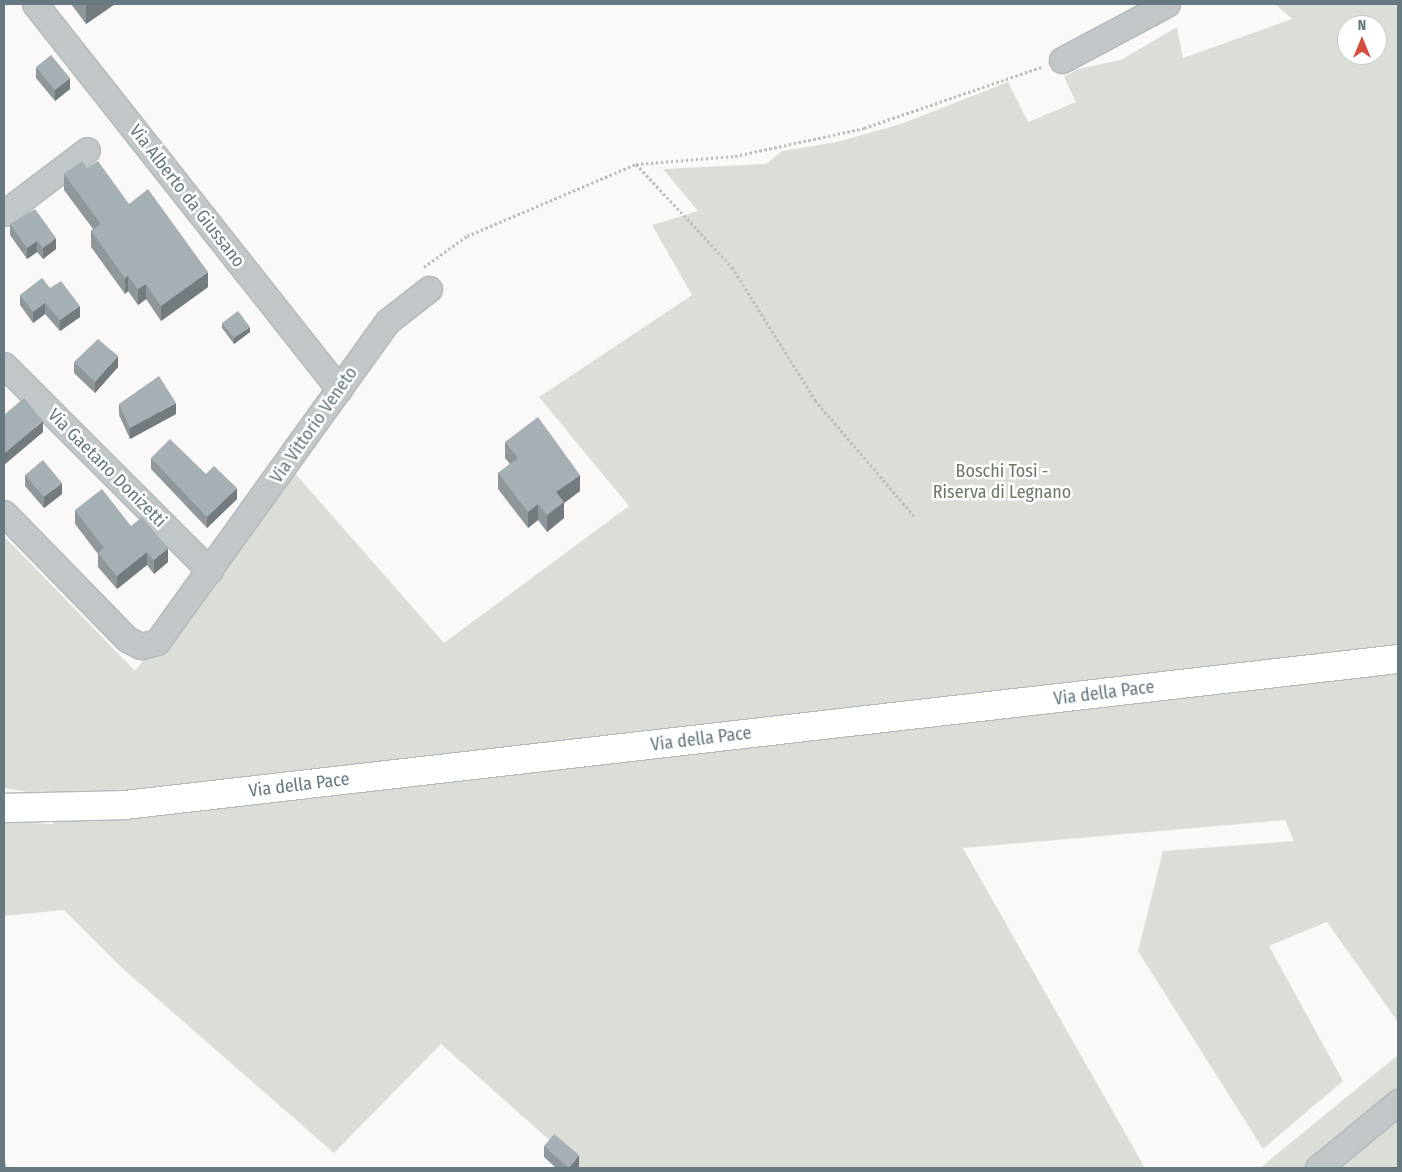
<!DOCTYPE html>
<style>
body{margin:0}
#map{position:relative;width:1402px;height:1172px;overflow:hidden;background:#faf9f8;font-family:"Fira Sans Condensed",sans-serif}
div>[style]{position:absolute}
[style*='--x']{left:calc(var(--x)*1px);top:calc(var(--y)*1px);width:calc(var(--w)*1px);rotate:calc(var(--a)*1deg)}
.green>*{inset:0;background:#dbded7}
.path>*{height:3px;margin-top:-1.5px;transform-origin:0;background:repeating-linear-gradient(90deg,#babec0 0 2.5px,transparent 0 5px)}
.roads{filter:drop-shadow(1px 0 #b3b9bc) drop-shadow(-1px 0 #b3b9bc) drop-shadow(0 1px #b3b9bc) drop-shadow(0 -1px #b3b9bc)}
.minor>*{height:25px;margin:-12.5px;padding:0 12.5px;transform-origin:12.5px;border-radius:12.5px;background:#c1c6c9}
.major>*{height:28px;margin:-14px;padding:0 14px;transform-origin:14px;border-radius:14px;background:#fff}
.wall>*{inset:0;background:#8f979b}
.shaded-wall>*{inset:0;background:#747b7e}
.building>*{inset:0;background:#a6b0b4}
span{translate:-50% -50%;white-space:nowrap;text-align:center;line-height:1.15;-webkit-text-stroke:5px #fff;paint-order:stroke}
.street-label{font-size:18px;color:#667880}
.park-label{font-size:18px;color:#6b7966}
.frame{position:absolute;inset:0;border:5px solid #667880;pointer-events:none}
.north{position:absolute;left:1337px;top:15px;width:50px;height:50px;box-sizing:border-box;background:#fff;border:1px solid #c2c9cc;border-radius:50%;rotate:0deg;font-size:14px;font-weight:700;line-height:20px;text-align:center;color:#667880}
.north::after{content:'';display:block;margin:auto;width:18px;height:22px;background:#d54e3d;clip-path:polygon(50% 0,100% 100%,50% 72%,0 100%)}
</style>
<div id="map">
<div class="green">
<div style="clip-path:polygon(evenodd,1275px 4px,1398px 4px,1398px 1022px,1327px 922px,1269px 946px,1343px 1081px,1263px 1149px,1138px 951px,1163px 851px,1294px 841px,1285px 820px,963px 848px,1145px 1168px,581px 1168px,441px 1044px,334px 1153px,121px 967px,64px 910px,4px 916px,4px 822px,53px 824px,50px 796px,4px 788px,4px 536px,135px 671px,293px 471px,444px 643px,629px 506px,539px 397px,692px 295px,652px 225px,698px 211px,663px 169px,766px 164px,782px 151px,837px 142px,901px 124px,1008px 82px,1028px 122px,1076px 102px,1064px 77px,1078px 69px,1121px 60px,1177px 27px,1183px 58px,1292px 19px,1275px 4px,1347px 25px,1377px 25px,1377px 55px,1347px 55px,1347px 25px)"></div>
<div style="clip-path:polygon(1398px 1055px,1398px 1168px,1260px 1168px)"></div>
</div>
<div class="path">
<div style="--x:636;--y:164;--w:99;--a:-4.6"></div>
<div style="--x:735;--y:156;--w:132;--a:-12.2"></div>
<div style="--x:864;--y:128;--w:190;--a:-19"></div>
<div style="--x:424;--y:267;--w:53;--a:-35.8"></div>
<div style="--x:467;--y:236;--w:184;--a:-23.1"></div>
<div style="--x:636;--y:164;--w:141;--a:47"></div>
<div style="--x:732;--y:267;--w:157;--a:58"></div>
<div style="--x:815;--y:400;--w:154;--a:49.5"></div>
<div style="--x:4;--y:1164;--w:6;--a:39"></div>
</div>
<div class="roads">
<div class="minor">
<div style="--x:35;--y:4;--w:491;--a:51.7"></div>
<div style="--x:1062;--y:60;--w:119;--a:-28.1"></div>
<div style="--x:4;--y:213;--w:104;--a:-37.2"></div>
<div style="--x:4;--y:365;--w:291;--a:45"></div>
<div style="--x:4;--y:513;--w:176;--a:45.7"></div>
<div style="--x:127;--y:639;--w:16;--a:27"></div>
<div style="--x:141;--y:646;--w:16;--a:-14"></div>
<div style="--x:157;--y:642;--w:395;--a:-54.3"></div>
<div style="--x:388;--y:321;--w:52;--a:-38"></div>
<div style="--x:1318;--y:1168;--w:104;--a:-39.5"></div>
</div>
<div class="major">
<div style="--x:4;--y:808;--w:121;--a:-1.4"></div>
<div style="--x:125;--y:805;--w:1281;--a:-6.54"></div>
</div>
</div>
<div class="wall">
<div style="clip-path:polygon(71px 4px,115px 4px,86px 24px)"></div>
<div style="clip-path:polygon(36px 67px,70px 89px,55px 101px,36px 78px)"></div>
<div style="clip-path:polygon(87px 168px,129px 204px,208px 287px,161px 321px,146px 299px,138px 305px,128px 291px,125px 294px,91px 247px,91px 231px,93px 229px,64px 190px,64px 174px)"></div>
<div style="clip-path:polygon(10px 224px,56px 249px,43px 259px,37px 252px,27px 259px,10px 235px)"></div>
<div style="clip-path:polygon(50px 288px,80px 317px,60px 331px,45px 314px,33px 323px,20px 305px,20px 295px)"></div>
<div style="clip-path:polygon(222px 323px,250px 332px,234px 344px,222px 328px)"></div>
<div style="clip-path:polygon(74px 362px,118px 367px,95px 393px,74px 373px)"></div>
<div style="clip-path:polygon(119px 404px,176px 414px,130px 439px,119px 415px)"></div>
<div style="clip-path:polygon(4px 415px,43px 432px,5px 464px,4px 463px)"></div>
<div style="clip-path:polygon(505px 442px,580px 491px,564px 503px,564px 518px,547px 532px,538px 520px,528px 528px,498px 489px,498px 473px,510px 464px,505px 458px)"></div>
<div style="clip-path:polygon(151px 458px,206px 474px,237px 499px,207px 528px,151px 469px)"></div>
<div style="clip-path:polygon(25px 475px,62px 494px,44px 508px,25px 486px)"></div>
<div style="clip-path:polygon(75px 510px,131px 526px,168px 562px,154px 574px,147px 565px,117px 589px,98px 567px,98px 554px,75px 524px)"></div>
<div style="clip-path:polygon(544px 1146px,579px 1166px,578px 1168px,556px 1168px,544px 1157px)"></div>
</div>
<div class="shaded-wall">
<div style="clip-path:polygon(86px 4px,115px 4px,86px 24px)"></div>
<div style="clip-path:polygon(70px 78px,70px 89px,55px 101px,55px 90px)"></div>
<div style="clip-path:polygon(56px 238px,56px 249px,43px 259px,43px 248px)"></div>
<div style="clip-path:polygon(37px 241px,37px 252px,27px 259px,27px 248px)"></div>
<div style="clip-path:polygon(208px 272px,208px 287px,161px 321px,161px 306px)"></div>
<div style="clip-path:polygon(128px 276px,128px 291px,125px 294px,125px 278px)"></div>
<div style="clip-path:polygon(146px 284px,146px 299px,138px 305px,138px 289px)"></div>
<div style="clip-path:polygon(45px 303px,45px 314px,33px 323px,33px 312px)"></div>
<div style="clip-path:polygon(80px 306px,80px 317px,60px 331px,60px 320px)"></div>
<div style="clip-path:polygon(250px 327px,250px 332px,234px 344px,234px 338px)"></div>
<div style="clip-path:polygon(118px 356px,118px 367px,95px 393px,95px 382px)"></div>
<div style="clip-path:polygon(176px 403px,176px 414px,130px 439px,130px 428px)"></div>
<div style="clip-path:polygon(43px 421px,43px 432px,5px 464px,5px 453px)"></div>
<div style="clip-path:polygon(580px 475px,580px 491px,564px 503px,564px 518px,547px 532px,547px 515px,556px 492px)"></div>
<div style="clip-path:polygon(62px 483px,62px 494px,44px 508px,44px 497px)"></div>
<div style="clip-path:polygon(237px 488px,237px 499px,207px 528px,207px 517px)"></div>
<div style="clip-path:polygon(538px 504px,538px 520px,528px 528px,528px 512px)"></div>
<div style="clip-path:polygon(168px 548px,168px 562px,154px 574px,154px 560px)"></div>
<div style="clip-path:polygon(147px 552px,147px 565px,117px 589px,117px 576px)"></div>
<div style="clip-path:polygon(579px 1155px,579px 1166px,578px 1168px,569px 1168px)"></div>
</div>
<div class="building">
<div style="clip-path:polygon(51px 55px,70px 78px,55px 90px,36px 67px)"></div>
<div style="clip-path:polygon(82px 161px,87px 168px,98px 161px,129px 204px,148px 189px,208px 272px,161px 306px,146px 284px,138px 289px,128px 276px,125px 278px,91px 231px,101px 224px,64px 174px)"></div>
<div style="clip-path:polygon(35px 209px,56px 238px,43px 248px,37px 241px,27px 248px,10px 224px)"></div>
<div style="clip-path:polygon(42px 278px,50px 288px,61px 281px,80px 306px,60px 320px,45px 303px,33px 312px,20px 295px)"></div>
<div style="clip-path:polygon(238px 311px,250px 327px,234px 338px,222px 323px)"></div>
<div style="clip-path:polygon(98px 339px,118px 356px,95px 382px,74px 362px)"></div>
<div style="clip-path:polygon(159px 376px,176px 403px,130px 428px,119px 404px)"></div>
<div style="clip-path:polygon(24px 398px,43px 421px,5px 453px,4px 452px,4px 415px)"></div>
<div style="clip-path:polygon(538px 417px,580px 475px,556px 492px,564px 502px,547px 515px,538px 504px,528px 512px,498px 473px,518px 458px,505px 442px)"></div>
<div style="clip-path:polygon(170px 439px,206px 474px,214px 466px,237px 488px,207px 517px,151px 458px)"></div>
<div style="clip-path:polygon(43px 460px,62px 483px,44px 497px,25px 475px)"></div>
<div style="clip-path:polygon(102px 489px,131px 526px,142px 517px,168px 548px,154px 560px,147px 552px,117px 576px,98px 553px,104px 548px,75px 510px)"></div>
<div style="clip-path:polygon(554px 1134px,579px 1155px,569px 1168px,544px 1146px)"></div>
</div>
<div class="street-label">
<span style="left:187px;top:196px;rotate:52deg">Via Alberto da Giussano</span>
<span style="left:314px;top:425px;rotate:-55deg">Via Vittorio Veneto</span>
<span style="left:107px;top:468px;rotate:45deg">Via Gaetano Donizetti</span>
<span style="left:1104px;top:693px;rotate:-7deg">Via della Pace</span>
<span style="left:701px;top:739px;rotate:-7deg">Via della Pace</span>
<span style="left:299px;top:785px;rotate:-7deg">Via della Pace</span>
</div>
<div class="park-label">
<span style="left:1002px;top:482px">Boschi Tosi -<br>Riserva di Legnano</span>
</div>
<div class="frame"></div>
<div class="north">N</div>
</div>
